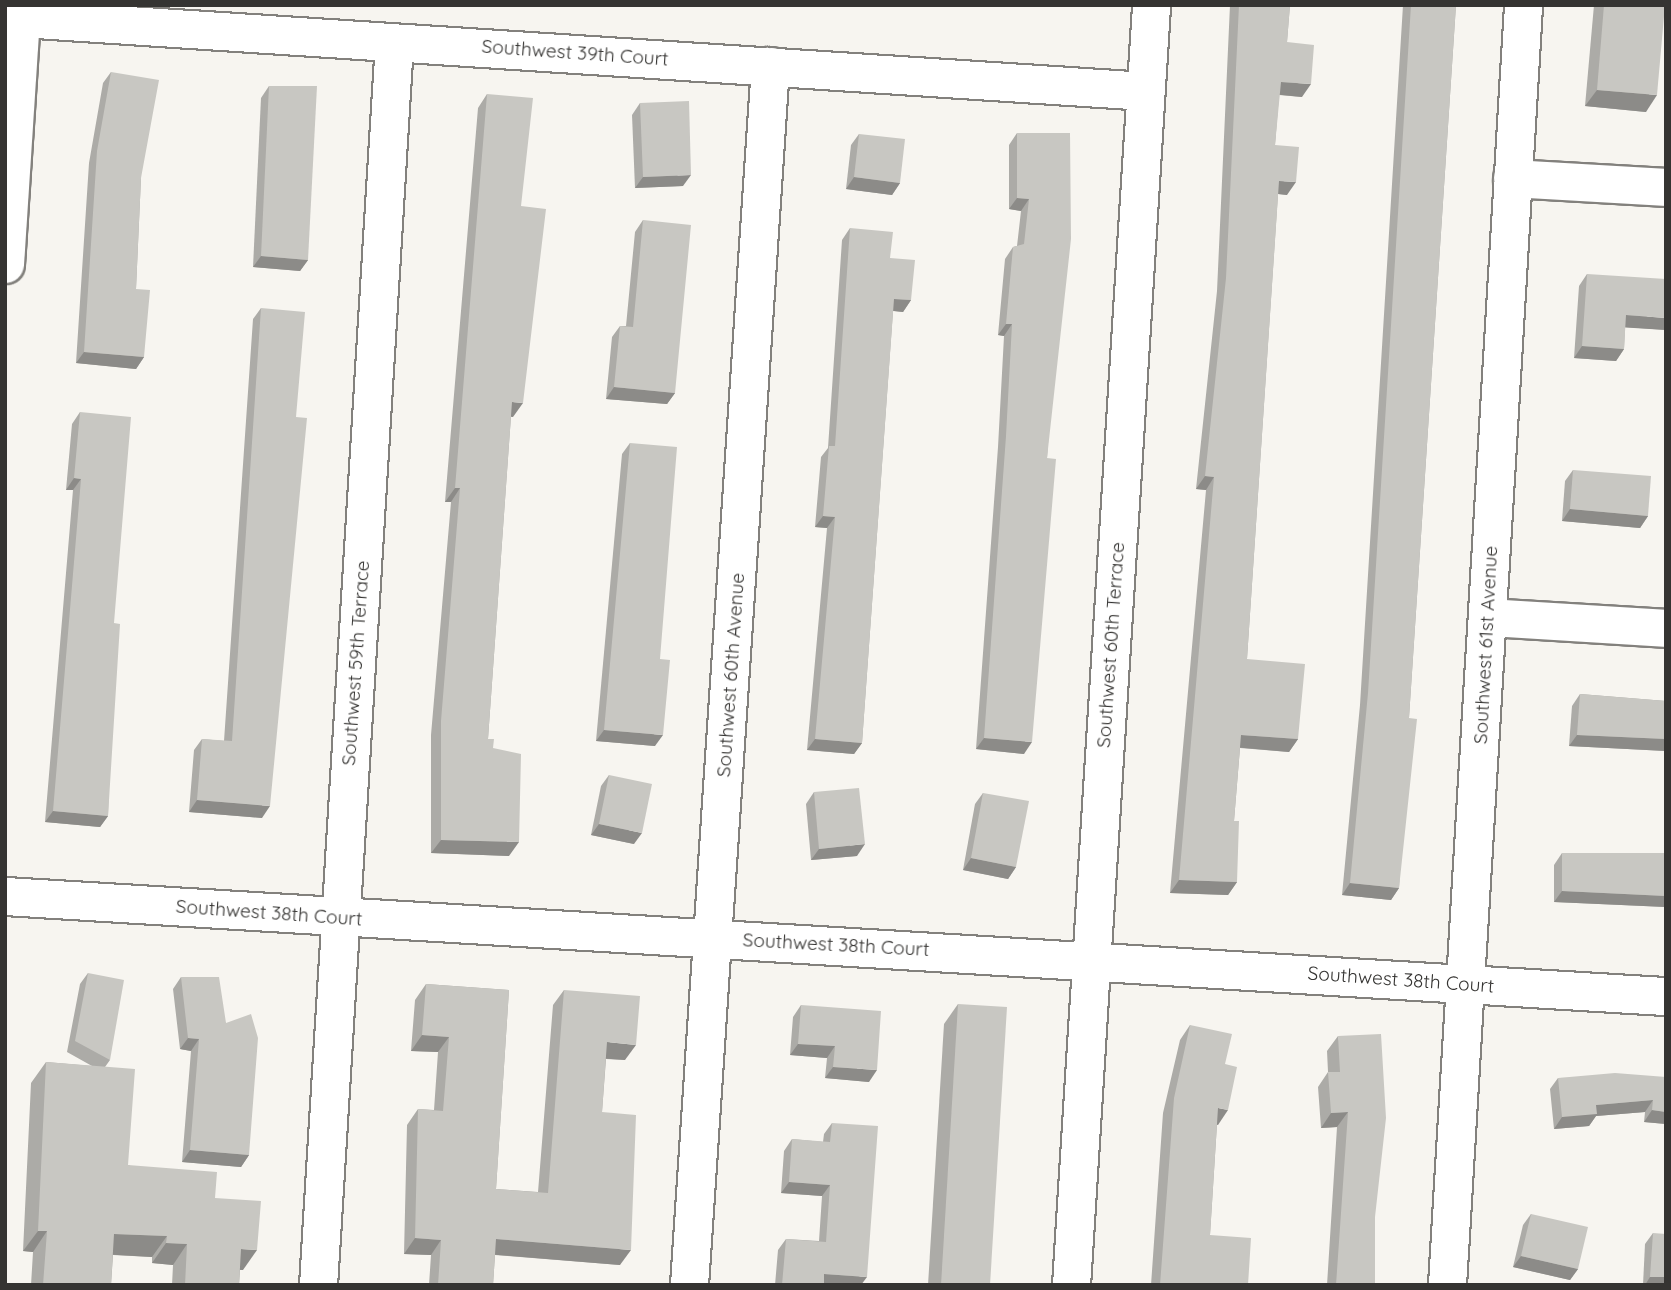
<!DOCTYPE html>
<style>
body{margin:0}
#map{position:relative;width:1671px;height:1290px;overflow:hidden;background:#f7f5f0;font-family:Quicksand,sans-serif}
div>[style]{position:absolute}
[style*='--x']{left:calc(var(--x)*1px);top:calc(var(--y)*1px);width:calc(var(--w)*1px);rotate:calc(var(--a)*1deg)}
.roads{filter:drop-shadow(2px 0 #83817d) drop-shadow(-2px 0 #83817d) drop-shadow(0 2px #83817d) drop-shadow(0 -2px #83817d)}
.minor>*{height:37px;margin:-18.5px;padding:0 18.5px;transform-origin:18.5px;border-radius:18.5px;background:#fff}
.wall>*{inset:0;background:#acaba7}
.shaded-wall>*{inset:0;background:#8c8b88}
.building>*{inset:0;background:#c8c7c2}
span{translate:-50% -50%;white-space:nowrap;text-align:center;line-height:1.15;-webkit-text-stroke:6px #fff;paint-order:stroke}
.street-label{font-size:19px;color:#353432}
.frame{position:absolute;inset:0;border:7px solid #353432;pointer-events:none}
</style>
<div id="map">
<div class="roads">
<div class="minor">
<div style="--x:5;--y:17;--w:1142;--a:3.71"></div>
<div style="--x:1512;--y:178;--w:154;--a:3.3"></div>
<div style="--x:5;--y:264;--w:247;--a:-86.3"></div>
<div style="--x:1488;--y:617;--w:178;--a:3.5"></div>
<div style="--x:5;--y:896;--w:1664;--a:3.45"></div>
<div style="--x:318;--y:1285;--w:1245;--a:-86.5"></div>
<div style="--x:689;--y:1285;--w:1222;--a:-86.2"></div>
<div style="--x:1071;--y:1285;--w:1282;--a:-86.42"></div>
<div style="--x:1447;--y:1285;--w:1282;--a:-86.6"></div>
</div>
</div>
<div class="wall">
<div style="clip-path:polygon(1230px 5px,1290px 5px,1287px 42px,1302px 97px,1279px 95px,1275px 145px,1287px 195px,1278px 194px,1247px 659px,1298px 739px,1289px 752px,1240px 748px,1234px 821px,1237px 882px,1228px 895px,1170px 893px,1206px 490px,1196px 489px,1217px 291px)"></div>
<div style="clip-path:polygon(1403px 5px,1456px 5px,1409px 718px,1399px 888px,1391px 900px,1342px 895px,1360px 705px)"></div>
<div style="clip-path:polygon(1594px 5px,1665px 5px,1646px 112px,1585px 106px)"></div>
<div style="clip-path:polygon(111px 72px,141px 178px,136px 289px,144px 357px,136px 369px,76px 363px,89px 163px,103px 83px)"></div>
<div style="clip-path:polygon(269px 86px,308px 260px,300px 271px,253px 267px,261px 98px)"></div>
<div style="clip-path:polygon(487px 94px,521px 206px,513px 417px,511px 416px,488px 739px,493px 748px,509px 856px,431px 853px,431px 735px,451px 502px,445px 502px,478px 108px)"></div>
<div style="clip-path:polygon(640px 103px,683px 186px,635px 188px,632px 115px)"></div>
<div style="clip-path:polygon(1017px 133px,1070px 133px,1047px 458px,1024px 754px,976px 749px,998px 447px,1004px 336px,998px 335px,1005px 259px,1013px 247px,1017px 246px,1021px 211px,1009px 209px,1009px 145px)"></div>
<div style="clip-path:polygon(859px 134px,900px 183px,892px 195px,846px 189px,851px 145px)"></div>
<div style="clip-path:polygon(643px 220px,675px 393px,667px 404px,606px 399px,612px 337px,620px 326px,626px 326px,635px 232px)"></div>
<div style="clip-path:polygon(850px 228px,890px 258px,911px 300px,903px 312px,893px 311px,862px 743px,854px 754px,807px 750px,827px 528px,815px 527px,821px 457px,828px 448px,842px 240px)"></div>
<div style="clip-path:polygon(1587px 274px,1666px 330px,1625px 327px,1624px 349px,1616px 361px,1574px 358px,1579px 286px)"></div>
<div style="clip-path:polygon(261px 308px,262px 818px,189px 812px,194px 750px,202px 739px,224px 741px,253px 319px)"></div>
<div style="clip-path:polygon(80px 412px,114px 623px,108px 816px,100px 827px,45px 822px,73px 490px,66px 490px,72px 424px)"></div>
<div style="clip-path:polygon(630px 443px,655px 746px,596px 741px,622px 454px)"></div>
<div style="clip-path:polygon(1573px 470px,1648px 516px,1640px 528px,1562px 521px,1565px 481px)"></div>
<div style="clip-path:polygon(1580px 694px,1666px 701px,1666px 751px,1569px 746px,1572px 706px)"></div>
<div style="clip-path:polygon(609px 775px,634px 844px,591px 835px,601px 786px)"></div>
<div style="clip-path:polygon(814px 792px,857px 856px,811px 860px,806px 804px)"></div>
<div style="clip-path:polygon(983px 793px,1016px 867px,1008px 879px,963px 870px,975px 804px)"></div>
<div style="clip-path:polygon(1562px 853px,1666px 853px,1666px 907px,1554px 902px,1554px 865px)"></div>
<div style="clip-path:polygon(88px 973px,110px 1060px,105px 1067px,128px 1165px,215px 1198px,243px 1270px,240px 1270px,239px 1285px,172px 1285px,173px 1265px,152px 1263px,152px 1257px,113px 1255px,111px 1285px,31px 1285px,33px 1252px,23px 1251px,31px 1083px,46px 1062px,92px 1066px,67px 1052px,80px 984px)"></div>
<div style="clip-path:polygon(181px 977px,226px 1023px,249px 1155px,241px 1167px,182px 1162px,191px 1051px,180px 1049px,173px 989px)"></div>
<div style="clip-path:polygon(426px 984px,509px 990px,496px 1189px,538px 1192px,553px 1005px,564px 990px,625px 1060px,606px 1059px,602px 1112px,620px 1265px,495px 1255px,493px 1285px,429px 1285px,431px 1255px,404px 1254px,407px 1125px,418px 1109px,434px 1110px,438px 1052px,411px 1051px,415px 1000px)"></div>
<div style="clip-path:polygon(958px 1004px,990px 1285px,928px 1285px,944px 1024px)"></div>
<div style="clip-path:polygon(801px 1005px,869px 1082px,825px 1078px,827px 1058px,790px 1055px,793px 1017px)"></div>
<div style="clip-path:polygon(1190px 1025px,1225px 1064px,1217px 1124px,1210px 1235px,1248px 1285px,1151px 1285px,1163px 1113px,1180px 1040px)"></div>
<div style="clip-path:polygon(1338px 1036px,1375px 1217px,1375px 1285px,1327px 1285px,1337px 1127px,1321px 1128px,1318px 1087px,1328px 1072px,1327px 1051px)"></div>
<div style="clip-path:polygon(1666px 1077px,1666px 1124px,1644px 1122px,1645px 1112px,1596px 1116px,1589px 1126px,1554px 1129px,1550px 1089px,1558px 1078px)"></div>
<div style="clip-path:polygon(832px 1123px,861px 1285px,775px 1285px,778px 1250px,786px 1239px,819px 1241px,822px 1196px,781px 1193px,784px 1151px,792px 1139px,823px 1142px,824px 1134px)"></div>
<div style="clip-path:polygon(1531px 1214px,1578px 1269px,1570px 1280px,1513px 1267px,1523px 1225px)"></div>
<div style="clip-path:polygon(1653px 1233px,1666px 1285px,1643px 1285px,1645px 1244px)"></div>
</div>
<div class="shaded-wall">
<div style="clip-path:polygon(1281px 82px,1311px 84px,1302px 97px,1272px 94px)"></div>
<div style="clip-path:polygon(1597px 90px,1657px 95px,1646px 112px,1585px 106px)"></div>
<div style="clip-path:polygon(691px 175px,683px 186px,635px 188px,643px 177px)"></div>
<div style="clip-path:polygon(854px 177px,900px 183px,892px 195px,846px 189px)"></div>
<div style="clip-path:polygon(1279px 181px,1296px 182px,1287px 195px,1270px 193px)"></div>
<div style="clip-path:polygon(1017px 198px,1029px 199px,1021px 211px,1009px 209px)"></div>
<div style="clip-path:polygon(261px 256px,308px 260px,300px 271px,253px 267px)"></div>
<div style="clip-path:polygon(894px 299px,911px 300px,903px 312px,886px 310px)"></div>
<div style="clip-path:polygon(1626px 315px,1666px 318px,1666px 330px,1618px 327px)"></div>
<div style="clip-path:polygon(1006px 324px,1012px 324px,1004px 336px,998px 335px)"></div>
<div style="clip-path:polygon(1582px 346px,1624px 349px,1616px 361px,1574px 358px)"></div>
<div style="clip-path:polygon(84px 352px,144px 357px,136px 369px,76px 363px)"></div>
<div style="clip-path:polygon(614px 387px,675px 393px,667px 404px,606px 399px)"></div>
<div style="clip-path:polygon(512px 402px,523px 403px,513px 417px,502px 416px)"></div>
<div style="clip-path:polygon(1205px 476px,1214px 477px,1206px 490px,1196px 489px)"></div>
<div style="clip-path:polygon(74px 478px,81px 479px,73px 490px,66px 490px)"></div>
<div style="clip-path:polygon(455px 488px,460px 488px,451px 502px,445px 502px)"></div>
<div style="clip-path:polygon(1570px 509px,1648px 516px,1640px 528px,1562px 521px)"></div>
<div style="clip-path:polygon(823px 516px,835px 517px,827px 528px,815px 527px)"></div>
<div style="clip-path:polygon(604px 730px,663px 735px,655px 746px,596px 741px)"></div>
<div style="clip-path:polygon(1241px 735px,1298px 739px,1289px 752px,1233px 747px)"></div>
<div style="clip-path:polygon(1577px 735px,1666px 739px,1666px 751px,1569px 746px)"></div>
<div style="clip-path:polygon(984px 738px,1032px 742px,1024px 754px,976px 749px)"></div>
<div style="clip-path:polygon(815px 739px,862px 743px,854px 754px,807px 750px)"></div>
<div style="clip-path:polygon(197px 800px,270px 806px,262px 818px,189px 812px)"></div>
<div style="clip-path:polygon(53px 811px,108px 816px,100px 827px,45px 822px)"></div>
<div style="clip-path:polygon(599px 824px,642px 833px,634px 844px,591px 835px)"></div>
<div style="clip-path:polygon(441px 840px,519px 842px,509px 856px,431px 853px)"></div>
<div style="clip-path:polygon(865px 844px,857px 856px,811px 860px,819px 849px)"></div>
<div style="clip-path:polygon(971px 858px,1016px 867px,1008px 879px,963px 870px)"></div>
<div style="clip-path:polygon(1179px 880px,1237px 882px,1228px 895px,1170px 893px)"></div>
<div style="clip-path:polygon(1350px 883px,1399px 888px,1391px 900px,1342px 895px)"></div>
<div style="clip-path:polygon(1562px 891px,1666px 896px,1666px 907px,1554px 902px)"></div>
<div style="clip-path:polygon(422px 1035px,449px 1037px,438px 1052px,411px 1051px)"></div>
<div style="clip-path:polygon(188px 1038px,199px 1039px,191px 1051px,180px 1049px)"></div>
<div style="clip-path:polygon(607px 1042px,636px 1045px,625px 1060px,597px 1058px)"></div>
<div style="clip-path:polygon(798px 1044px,835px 1046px,827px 1058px,790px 1055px)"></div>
<div style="clip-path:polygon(833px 1067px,877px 1070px,869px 1082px,825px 1078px)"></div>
<div style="clip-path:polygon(1653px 1100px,1645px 1112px,1596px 1116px,1589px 1126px,1554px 1129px,1562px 1117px,1596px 1105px)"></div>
<div style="clip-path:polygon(1218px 1108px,1228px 1110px,1218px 1125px,1208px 1123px)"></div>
<div style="clip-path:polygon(1652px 1110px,1666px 1112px,1666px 1124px,1644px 1122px)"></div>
<div style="clip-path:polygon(1348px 1112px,1337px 1127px,1321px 1128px,1331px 1113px)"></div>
<div style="clip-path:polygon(190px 1150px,249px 1155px,241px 1167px,182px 1162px)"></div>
<div style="clip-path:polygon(789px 1182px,830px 1185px,822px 1196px,781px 1193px)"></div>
<div style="clip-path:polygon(38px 1231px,47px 1231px,33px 1252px,23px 1251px)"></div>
<div style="clip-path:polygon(114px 1234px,167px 1236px,152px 1257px,100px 1254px)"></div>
<div style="clip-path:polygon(415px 1238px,441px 1240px,431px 1255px,404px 1254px)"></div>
<div style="clip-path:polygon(496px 1239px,631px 1250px,620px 1265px,486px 1254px)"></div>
<div style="clip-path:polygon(166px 1243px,187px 1244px,173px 1265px,152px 1263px)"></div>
<div style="clip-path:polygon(241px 1249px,257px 1250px,243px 1270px,227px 1269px)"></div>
<div style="clip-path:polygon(1521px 1256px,1578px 1269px,1570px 1280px,1513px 1267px)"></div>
<div style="clip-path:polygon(824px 1274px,867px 1277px,861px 1285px,817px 1285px)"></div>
<div style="clip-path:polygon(1650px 1277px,1666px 1277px,1666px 1285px,1645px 1285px)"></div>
</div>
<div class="building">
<div style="clip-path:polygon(1239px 5px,1290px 5px,1287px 42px,1314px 45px,1311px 84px,1281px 82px,1275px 145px,1299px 147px,1296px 182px,1279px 181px,1247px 659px,1305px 664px,1298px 739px,1241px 735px,1234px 821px,1239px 821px,1237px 882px,1179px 880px,1214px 477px,1205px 476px,1226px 278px)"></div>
<div style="clip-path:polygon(1411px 5px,1456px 5px,1409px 718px,1417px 719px,1399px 888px,1350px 883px,1368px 693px)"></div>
<div style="clip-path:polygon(1604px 5px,1665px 5px,1657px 95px,1597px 90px)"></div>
<div style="clip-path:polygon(111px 72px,159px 80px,141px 178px,136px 289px,150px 290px,144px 357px,84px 352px,97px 151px)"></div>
<div style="clip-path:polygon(269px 86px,317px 86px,308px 260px,261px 256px)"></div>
<div style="clip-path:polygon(487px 94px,533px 98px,521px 206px,546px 209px,523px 403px,512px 402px,488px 739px,494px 739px,493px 748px,521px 754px,519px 842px,441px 840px,441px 721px,460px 488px,455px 488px)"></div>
<div style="clip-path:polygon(689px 101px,691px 175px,643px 177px,640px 103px)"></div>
<div style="clip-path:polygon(1017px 133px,1070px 133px,1071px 239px,1047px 458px,1056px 459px,1032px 742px,984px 738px,1006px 436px,1012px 324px,1006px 324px,1013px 247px,1024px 244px,1029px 199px,1017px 198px)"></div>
<div style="clip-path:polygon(859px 134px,905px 139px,900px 183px,854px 177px)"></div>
<div style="clip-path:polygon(643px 220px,691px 225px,675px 393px,614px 387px,620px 326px,633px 327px)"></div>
<div style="clip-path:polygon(850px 228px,893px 232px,890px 258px,915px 260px,911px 300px,894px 299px,862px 743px,815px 739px,835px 517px,823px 516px,829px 446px,835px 446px)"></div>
<div style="clip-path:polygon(1587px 274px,1666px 279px,1666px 318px,1626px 315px,1624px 349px,1582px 346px)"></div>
<div style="clip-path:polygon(261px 308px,305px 312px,296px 417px,307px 418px,270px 806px,197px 800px,202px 739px,232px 741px)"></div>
<div style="clip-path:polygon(80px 412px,131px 417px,114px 623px,120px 624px,108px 816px,53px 811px,81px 479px,74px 478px)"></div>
<div style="clip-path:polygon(630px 443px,677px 447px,660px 659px,670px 660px,663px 735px,604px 730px)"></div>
<div style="clip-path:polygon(1573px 470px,1651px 476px,1648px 516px,1570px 509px)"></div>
<div style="clip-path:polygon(1580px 694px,1666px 701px,1666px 739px,1577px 735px)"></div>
<div style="clip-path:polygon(609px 775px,652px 784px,642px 833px,599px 824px)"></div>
<div style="clip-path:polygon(859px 788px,865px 844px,819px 849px,814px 792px)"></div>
<div style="clip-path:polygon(983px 793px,1029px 801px,1016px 867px,971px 858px)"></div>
<div style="clip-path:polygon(1562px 853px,1666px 853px,1666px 896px,1562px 891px)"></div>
<div style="clip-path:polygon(88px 973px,124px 980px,110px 1060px,75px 1041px)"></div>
<div style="clip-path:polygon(181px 977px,219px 977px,226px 1023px,251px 1014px,258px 1038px,249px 1155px,190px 1150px,199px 1039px,188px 1038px)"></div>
<div style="clip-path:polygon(426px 984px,509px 990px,496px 1189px,548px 1193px,564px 990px,640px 996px,636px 1045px,607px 1042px,602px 1112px,636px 1115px,631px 1250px,496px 1239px,493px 1285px,438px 1285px,441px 1240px,415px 1238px,418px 1109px,443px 1111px,449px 1037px,422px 1035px)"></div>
<div style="clip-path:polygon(958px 1004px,1007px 1007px,990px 1285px,941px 1285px)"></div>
<div style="clip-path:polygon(801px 1005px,881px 1011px,877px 1070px,833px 1067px,835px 1046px,798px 1044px)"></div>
<div style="clip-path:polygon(1190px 1025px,1232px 1034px,1225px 1064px,1237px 1067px,1228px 1110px,1218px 1108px,1210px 1235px,1251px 1238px,1248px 1285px,1160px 1285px,1174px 1098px)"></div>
<div style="clip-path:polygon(1381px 1034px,1386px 1118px,1375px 1217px,1375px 1285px,1336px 1285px,1348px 1112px,1331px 1113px,1328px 1072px,1340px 1072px,1338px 1036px)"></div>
<div style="clip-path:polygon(46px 1062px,135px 1069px,128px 1165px,217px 1172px,215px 1198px,261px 1201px,257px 1250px,241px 1249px,239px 1285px,185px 1285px,187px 1244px,166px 1243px,167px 1236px,114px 1234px,111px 1285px,43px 1285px,47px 1231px,38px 1231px)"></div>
<div style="clip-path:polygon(1615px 1073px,1666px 1077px,1666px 1112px,1652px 1110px,1653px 1100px,1596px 1105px,1597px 1114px,1562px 1117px,1558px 1078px)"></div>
<div style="clip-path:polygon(832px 1123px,878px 1126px,867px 1277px,824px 1274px,824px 1285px,782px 1285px,786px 1239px,826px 1242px,830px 1185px,789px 1182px,792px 1139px,830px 1142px)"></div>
<div style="clip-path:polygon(1531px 1214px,1588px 1227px,1578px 1269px,1521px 1256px)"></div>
<div style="clip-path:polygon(1653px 1233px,1666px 1234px,1666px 1277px,1650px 1277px)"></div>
</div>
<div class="street-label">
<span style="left:575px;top:53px;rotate:4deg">Southwest 39th Court</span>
<span style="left:1111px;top:645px;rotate:-86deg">Southwest 60th Terrace</span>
<span style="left:1486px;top:645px;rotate:-87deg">Southwest 61st Avenue</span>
<span style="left:356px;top:663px;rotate:-86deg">Southwest 59th Terrace</span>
<span style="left:731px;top:675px;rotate:-86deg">Southwest 60th Avenue</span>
<span style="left:269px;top:913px;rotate:4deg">Southwest 38th Court</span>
<span style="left:836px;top:945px;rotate:3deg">Southwest 38th Court</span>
<span style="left:1401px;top:980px;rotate:4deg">Southwest 38th Court</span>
</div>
<div class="frame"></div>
</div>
